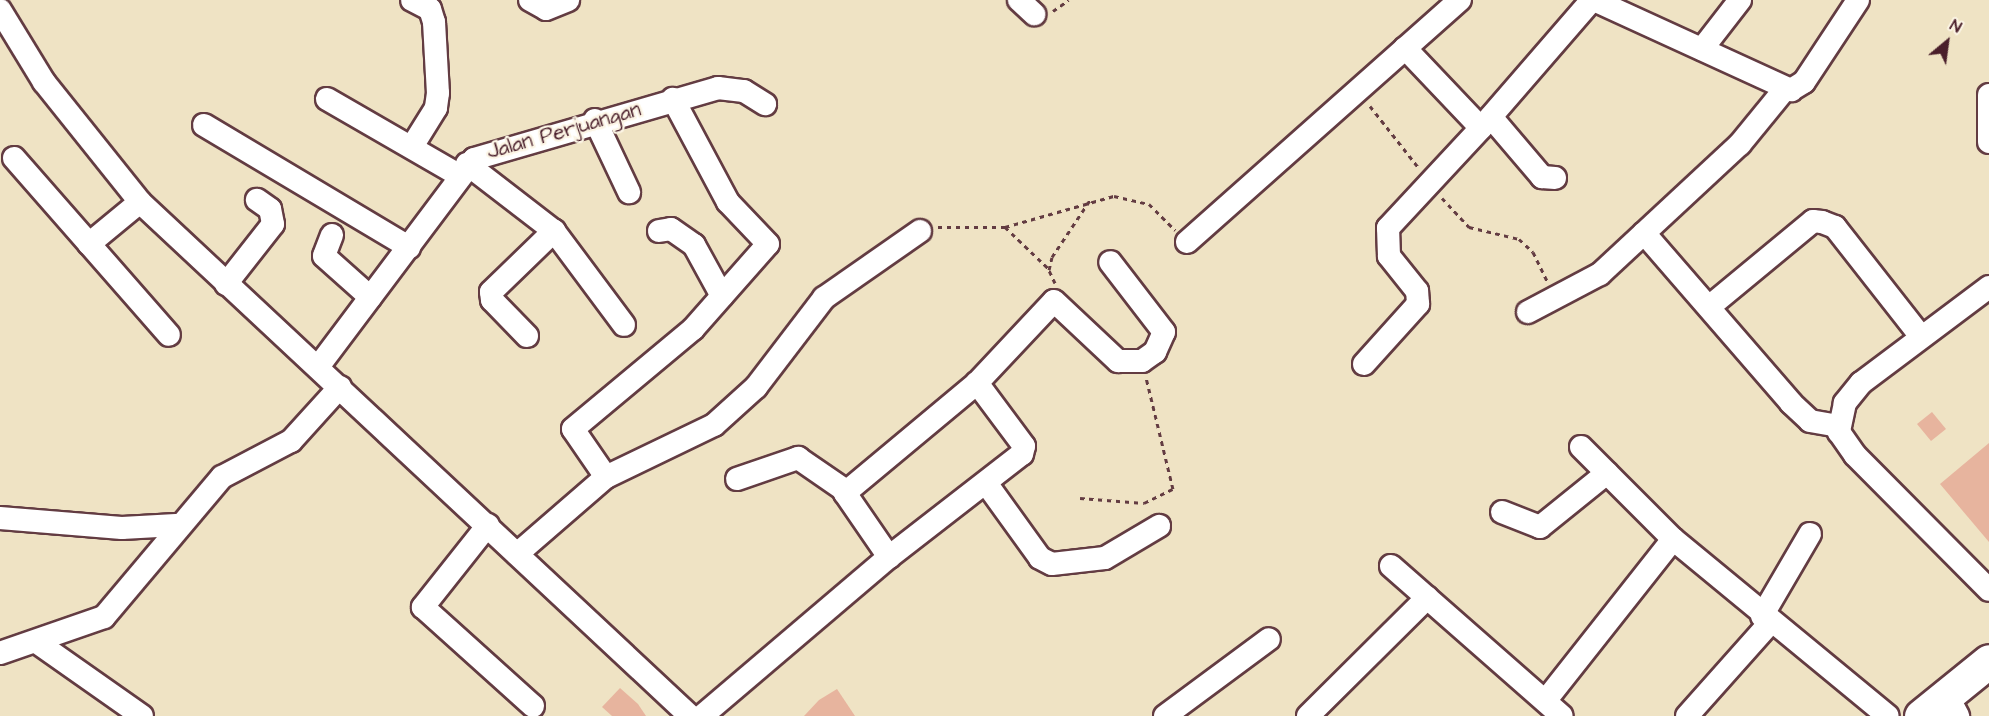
<!DOCTYPE html>
<style>
body{margin:0}
#map{position:relative;width:1989px;height:716px;overflow:hidden;background:#efe3c4;font-family:"Architects Daughter",sans-serif}
div>[style]{position:absolute}
[style*='--x']{left:calc(var(--x)*1px);top:calc(var(--y)*1px);width:calc(var(--w)*1px);rotate:calc(var(--a)*1deg)}
.building>*{inset:0;background:#e7b49e}
.path>*{height:3px;margin-top:-1.5px;transform-origin:0;background:repeating-linear-gradient(90deg,#633c42 0 4.5px,transparent 0 9px)}
.roads{filter:drop-shadow(2px 0 #633c42) drop-shadow(-2px 0 #633c42) drop-shadow(0 2px #633c42) drop-shadow(0 -2px #633c42)}
.minor>*{height:22px;margin:-11px;padding:0 11px;transform-origin:11px;border-radius:11px;background:#fff}
.highway>*{height:33px;margin:-16.5px;padding:0 16.5px;transform-origin:16.5px;border-radius:16.5px;background:#fff}
span{translate:-50% -50%;white-space:nowrap;text-align:center;line-height:1.15;-webkit-text-stroke:4.5px #fcf5e5;paint-order:stroke}
.street-label{font-size:21px;color:#4a1f2b}
.north{position:absolute;left:1917px;top:12px;width:60px;height:60px;-webkit-text-stroke:4px #fcf5e5;paint-order:stroke;rotate:29deg;font-size:16px;font-weight:700;line-height:24px;text-align:center;color:#4a1f2b}
.north::after{content:'';display:block;margin:auto;width:21px;height:27px;background:#4a1f2b;clip-path:polygon(50% 0,100% 100%,50% 72%,0 100%)}
</style>
<div id="map">
<div class="building">
<div style="clip-path:polygon(1932px 412px,1946px 429px,1931px 441px,1917px 424px)"></div>
<div style="clip-path:polygon(1989px 443px,1989px 542px,1940px 484px)"></div>
<div style="clip-path:polygon(620px 688px,638px 704px,646px 716px,612px 716px,602px 707px)"></div>
<div style="clip-path:polygon(837px 689px,855px 716px,804px 716px,819px 700px)"></div>
</div>
<div class="path">
<div style="--x:1053;--y:11;--w:19;--a:-35"></div>
<div style="--x:1370;--y:106;--w:78;--a:51.8"></div>
<div style="--x:1442;--y:198;--w:40;--a:47"></div>
<div style="--x:1469;--y:227;--w:51;--a:13.5"></div>
<div style="--x:1519;--y:239;--w:19;--a:43"></div>
<div style="--x:1533;--y:252;--w:32;--a:64"></div>
<div style="--x:938;--y:227;--w:67;--a:0"></div>
<div style="--x:1005;--y:227;--w:113;--a:-15.9"></div>
<div style="--x:1114;--y:196;--w:36;--a:13"></div>
<div style="--x:1149;--y:204;--w:37;--a:45"></div>
<div style="--x:1005;--y:227;--w:61;--a:43.7"></div>
<div style="--x:1055;--y:283;--w:14;--a:-115"></div>
<div style="--x:1049;--y:270;--w:13;--a:-77"></div>
<div style="--x:1052;--y:257;--w:69;--a:-56.3"></div>
<div style="--x:1080;--y:498;--w:64;--a:4.5"></div>
<div style="--x:1144;--y:503;--w:32;--a:-26"></div>
<div style="--x:1173;--y:489;--w:115;--a:-103.6"></div>
</div>
<div class="roads">
<div class="minor">
<div style="--x:412;--y:0;--w:20;--a:27"></div>
<div style="--x:430;--y:9;--w:14;--a:73"></div>
<div style="--x:434;--y:22;--w:71;--a:86.8"></div>
<div style="--x:438;--y:93;--w:15;--a:98"></div>
<div style="--x:436;--y:108;--w:44;--a:121.9"></div>
<div style="--x:530;--y:0;--w:18;--a:29"></div>
<div style="--x:546;--y:9;--w:24;--a:-22"></div>
<div style="--x:1019;--y:0;--w:21;--a:43"></div>
<div style="--x:1594;--y:0;--w:217;--a:24.6"></div>
<div style="--x:1791;--y:90;--w:15;--a:-32"></div>
<div style="--x:1804;--y:82;--w:98;--a:-56.6"></div>
<div style="--x:0;--y:10;--w:84;--a:58.6"></div>
<div style="--x:44;--y:82;--w:154;--a:51.3"></div>
<div style="--x:140;--y:202;--w:753;--a:43.06"></div>
<div style="--x:1405;--y:48;--w:110;--a:46.5"></div>
<div style="--x:1481;--y:128;--w:169;--a:-49.1"></div>
<div style="--x:1702;--y:49;--w:62;--a:-52.2"></div>
<div style="--x:1989;--y:95;--w:47;--a:90"></div>
<div style="--x:327;--y:99;--w:150;--a:30"></div>
<div style="--x:1491;--y:117;--w:79;--a:49.6"></div>
<div style="--x:1542;--y:177;--w:13;--a:4"></div>
<div style="--x:595;--y:120;--w:80;--a:64.7"></div>
<div style="--x:204;--y:125;--w:239;--a:30.8"></div>
<div style="--x:14;--y:158;--w:235;--a:48.8"></div>
<div style="--x:467;--y:164;--w:110;--a:37.6"></div>
<div style="--x:554;--y:231;--w:117;--a:53.3"></div>
<div style="--x:659;--y:231;--w:12;--a:-9"></div>
<div style="--x:671;--y:229;--w:28;--a:35"></div>
<div style="--x:694;--y:245;--w:58;--a:61.2"></div>
<div style="--x:1644;--y:233;--w:225;--a:49.1"></div>
<div style="--x:1791;--y:403;--w:26;--a:43"></div>
<div style="--x:1810;--y:421;--w:29;--a:10"></div>
<div style="--x:332;--y:235;--w:22;--a:111"></div>
<div style="--x:324;--y:256;--w:62;--a:41.7"></div>
<div style="--x:1187;--y:242;--w:365;--a:-41.6"></div>
<div style="--x:89;--y:244;--w:66;--a:-39.5"></div>
<div style="--x:226;--y:284;--w:76;--a:-51.9"></div>
<div style="--x:273;--y:224;--w:15;--a:-101"></div>
<div style="--x:270;--y:209;--w:16;--a:-145"></div>
<div style="--x:1989;--y:287;--w:160;--a:143.1"></div>
<div style="--x:1861;--y:383;--w:26;--a:129"></div>
<div style="--x:1845;--y:403;--w:30;--a:102"></div>
<div style="--x:1839;--y:432;--w:28;--a:55"></div>
<div style="--x:1855;--y:455;--w:190;--a:45.2"></div>
<div style="--x:1709;--y:307;--w:135;--a:-39.6"></div>
<div style="--x:1813;--y:221;--w:9;--a:6"></div>
<div style="--x:1822;--y:222;--w:14;--a:21"></div>
<div style="--x:1835;--y:227;--w:136;--a:51.9"></div>
<div style="--x:1528;--y:312;--w:81;--a:-27.8"></div>
<div style="--x:1600;--y:274;--w:191;--a:-42.9"></div>
<div style="--x:1740;--y:144;--w:71;--a:-50.7"></div>
<div style="--x:527;--y:336;--w:50;--a:-134.2"></div>
<div style="--x:492;--y:300;--w:8;--a:-97"></div>
<div style="--x:491;--y:292;--w:88;--a:-44.1"></div>
<div style="--x:1364;--y:364;--w:81;--a:-48"></div>
<div style="--x:1418;--y:304;--w:13;--a:-94"></div>
<div style="--x:1417;--y:291;--w:45;--a:-128.7"></div>
<div style="--x:1389;--y:256;--w:28;--a:-92"></div>
<div style="--x:1388;--y:228;--w:137;--a:-47.1"></div>
<div style="--x:318;--y:367;--w:260;--a:-53.1"></div>
<div style="--x:474;--y:159;--w:254;--a:-16.2"></div>
<div style="--x:718;--y:88;--w:26;--a:7"></div>
<div style="--x:744;--y:91;--w:25;--a:32"></div>
<div style="--x:977;--y:383;--w:112;--a:-46.8"></div>
<div style="--x:1054;--y:301;--w:88;--a:43.2"></div>
<div style="--x:1118;--y:361;--w:24;--a:0"></div>
<div style="--x:1142;--y:361;--w:16;--a:-35"></div>
<div style="--x:1155;--y:352;--w:22;--a:-66"></div>
<div style="--x:1164;--y:332;--w:88;--a:-127.6"></div>
<div style="--x:1581;--y:447;--w:130;--a:45"></div>
<div style="--x:1673;--y:539;--w:278;--a:39.5"></div>
<div style="--x:606;--y:477;--w:58;--a:-124.5"></div>
<div style="--x:573;--y:429;--w:156;--a:-39.8"></div>
<div style="--x:693;--y:329;--w:113;--a:-48.6"></div>
<div style="--x:768;--y:244;--w:58;--a:-133.6"></div>
<div style="--x:728;--y:202;--w:117;--a:-118.1"></div>
<div style="--x:737;--y:479;--w:65;--a:-19"></div>
<div style="--x:798;--y:458;--w:58;--a:34.5"></div>
<div style="--x:986;--y:483;--w:92;--a:54.2"></div>
<div style="--x:1040;--y:558;--w:13;--a:27"></div>
<div style="--x:1052;--y:564;--w:53;--a:-6.5"></div>
<div style="--x:1105;--y:558;--w:63;--a:-30.7"></div>
<div style="--x:1502;--y:512;--w:41;--a:21.5"></div>
<div style="--x:1540;--y:527;--w:86;--a:-38.9"></div>
<div style="--x:0;--y:518;--w:122;--a:4.7"></div>
<div style="--x:122;--y:528;--w:54;--a:-3.2"></div>
<div style="--x:488;--y:525;--w:105;--a:128.4"></div>
<div style="--x:423;--y:607;--w:148;--a:42"></div>
<div style="--x:517;--y:554;--w:118;--a:-40.9"></div>
<div style="--x:606;--y:477;--w:120;--a:-25.7"></div>
<div style="--x:714;--y:425;--w:57;--a:-42.1"></div>
<div style="--x:756;--y:387;--w:112;--a:-52.6"></div>
<div style="--x:824;--y:298;--w:117;--a:-34.9"></div>
<div style="--x:1391;--y:566;--w:227;--a:41.3"></div>
<div style="--x:1762;--y:616;--w:95;--a:-59.7"></div>
<div style="--x:38;--y:643;--w:127;--a:35.1"></div>
<div style="--x:0;--y:653;--w:110;--a:-19.1"></div>
<div style="--x:104;--y:617;--w:183;--a:-49.9"></div>
<div style="--x:222;--y:477;--w:78;--a:-27.6"></div>
<div style="--x:291;--y:441;--w:73;--a:-47.8"></div>
<div style="--x:1947;--y:695;--w:24;--a:62"></div>
<div style="--x:1546;--y:700;--w:205;--a:-51.7"></div>
<div style="--x:702;--y:716;--w:245;--a:-40.4"></div>
<div style="--x:889;--y:557;--w:168;--a:-37.8"></div>
<div style="--x:1022;--y:454;--w:8;--a:-76"></div>
<div style="--x:1024;--y:446;--w:79;--a:-126.7"></div>
<div style="--x:977;--y:383;--w:172;--a:140.2"></div>
<div style="--x:845;--y:493;--w:78;--a:55.5"></div>
<div style="--x:1165;--y:716;--w:129;--a:-36.5"></div>
<div style="--x:1308;--y:716;--w:168;--a:-44.8"></div>
<div style="--x:1687;--y:716;--w:125;--a:-48.3"></div>
</div>
<div class="highway">
<div style="--x:1921;--y:716;--w:87;--a:-39"></div>
</div>
</div>
<div class="street-label">
<span style="left:564px;top:131px;rotate:-16deg">Jalan Perjuangan</span>
</div>
<div class="north">N</div>
</div>
